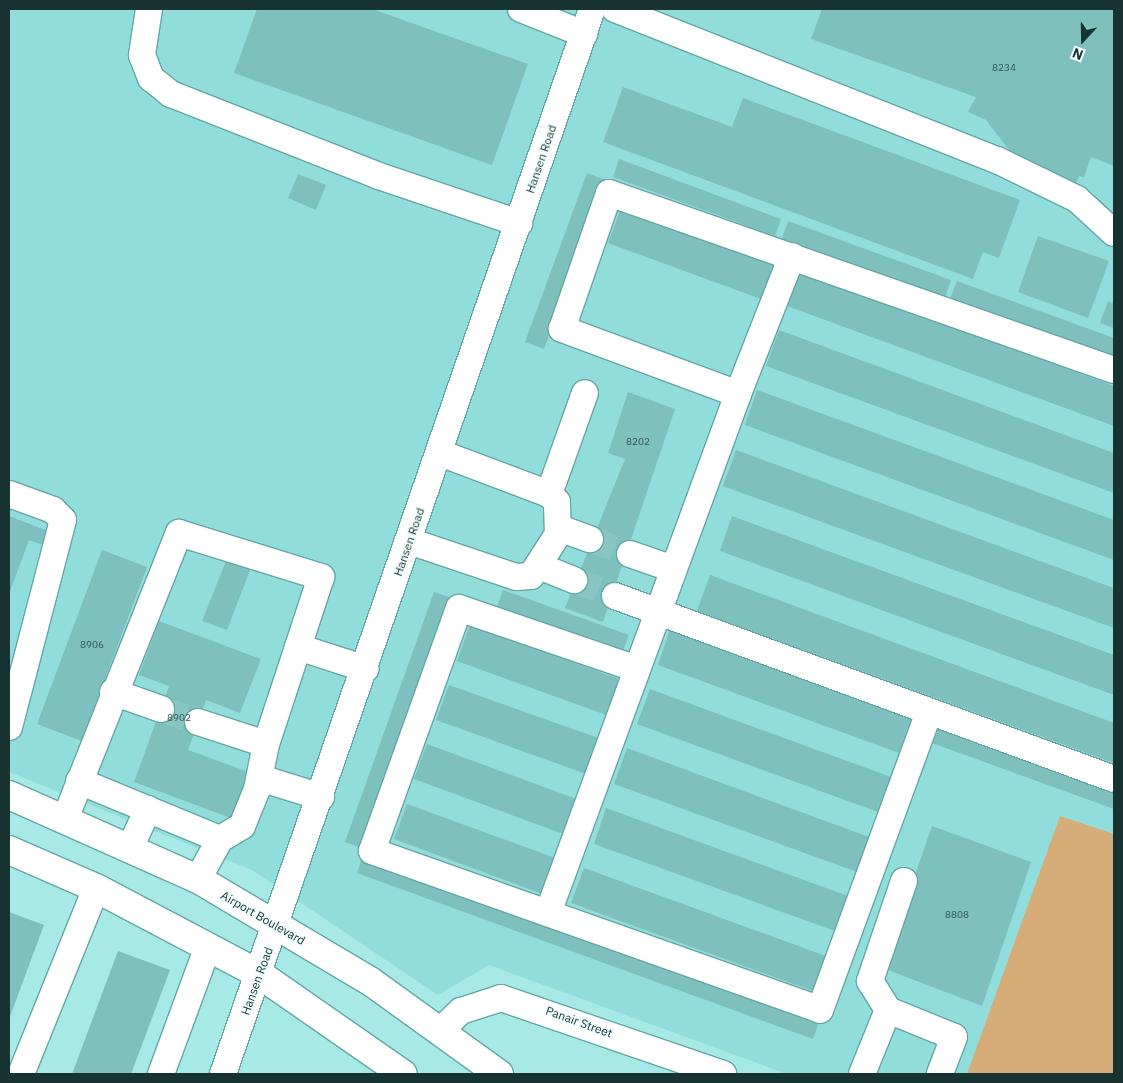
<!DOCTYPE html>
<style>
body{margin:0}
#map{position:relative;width:1123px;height:1083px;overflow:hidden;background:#a6e9e7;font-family:"IBM Plex Sans",sans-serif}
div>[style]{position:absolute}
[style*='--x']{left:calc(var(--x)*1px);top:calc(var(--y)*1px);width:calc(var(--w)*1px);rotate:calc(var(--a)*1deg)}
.built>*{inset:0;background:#90dddb}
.green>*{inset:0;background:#d6ad78}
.building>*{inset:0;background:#7ec0be}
.minor-tunnel>*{height:26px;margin-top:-13px;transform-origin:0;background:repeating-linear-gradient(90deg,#89c5c3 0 26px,transparent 0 39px)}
.roads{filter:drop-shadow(1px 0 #64a6a5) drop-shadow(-1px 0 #64a6a5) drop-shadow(0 1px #64a6a5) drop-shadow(0 -1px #64a6a5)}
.minor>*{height:26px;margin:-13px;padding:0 13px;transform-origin:13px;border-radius:13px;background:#fff}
.major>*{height:28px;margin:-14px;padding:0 14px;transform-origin:14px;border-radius:14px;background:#fff}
span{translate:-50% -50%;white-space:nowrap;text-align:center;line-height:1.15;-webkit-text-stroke:4px #f2fefe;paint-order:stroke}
.number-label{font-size:10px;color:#315655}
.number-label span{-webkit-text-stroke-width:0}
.street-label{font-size:12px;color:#173332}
.frame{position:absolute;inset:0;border:10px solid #173332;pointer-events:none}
.north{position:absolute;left:1058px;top:15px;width:50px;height:50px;-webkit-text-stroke:4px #f2fefe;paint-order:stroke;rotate:201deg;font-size:14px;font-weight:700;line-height:20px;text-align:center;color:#173332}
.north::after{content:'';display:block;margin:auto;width:18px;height:22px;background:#173332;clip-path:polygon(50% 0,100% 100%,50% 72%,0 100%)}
</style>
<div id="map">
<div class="built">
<div style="clip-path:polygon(9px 9px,1114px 9px,1114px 1074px,787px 1074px,489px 965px,438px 995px,252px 870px,9px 772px)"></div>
</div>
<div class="green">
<div style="clip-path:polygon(1060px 816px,1114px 834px,1114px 1074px,967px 1074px)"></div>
</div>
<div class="building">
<div style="clip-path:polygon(257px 9px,372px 9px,528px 64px,492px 165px,234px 73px)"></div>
<div style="clip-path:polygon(822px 9px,1114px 9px,1114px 166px,1091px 157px,1084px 177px,1079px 176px,1076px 183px,1016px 159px,986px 120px,968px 112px,976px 97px,811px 39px)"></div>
<div style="clip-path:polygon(623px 87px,732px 127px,743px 98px,1020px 200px,999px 258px,983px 252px,973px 279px,603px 142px)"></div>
<div style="clip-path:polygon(619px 159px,781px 219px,775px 236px,613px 177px)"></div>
<div style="clip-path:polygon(587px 173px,606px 180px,544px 349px,525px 342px)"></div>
<div style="clip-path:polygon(298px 174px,326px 185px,316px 210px,288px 198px)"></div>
<div style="clip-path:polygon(621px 208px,774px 263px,761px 299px,608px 243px)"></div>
<div style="clip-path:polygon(788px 221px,951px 280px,945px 298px,782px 239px)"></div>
<div style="clip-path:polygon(1038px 236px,1109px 261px,1088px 318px,1018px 292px)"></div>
<div style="clip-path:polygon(800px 271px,1114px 386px,1114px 426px,787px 306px)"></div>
<div style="clip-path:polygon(957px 281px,1114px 338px,1114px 358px,950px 299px)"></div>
<div style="clip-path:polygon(1108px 301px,1114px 304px,1114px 328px,1100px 323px)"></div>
<div style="clip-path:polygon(779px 330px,1114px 453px,1114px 493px,766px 366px)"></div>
<div style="clip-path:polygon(757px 390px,1114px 520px,1114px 560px,745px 425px)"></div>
<div style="clip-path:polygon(628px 392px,675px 409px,603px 622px,565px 608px,625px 459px,608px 453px)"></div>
<div style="clip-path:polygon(736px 450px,1114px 588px,1114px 628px,723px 486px)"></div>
<div style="clip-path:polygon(9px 516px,48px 531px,43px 545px,29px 540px,9px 594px)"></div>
<div style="clip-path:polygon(732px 516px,1114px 655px,1114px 695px,720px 551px)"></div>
<div style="clip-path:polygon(102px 550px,147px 567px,82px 741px,37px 724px)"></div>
<div style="clip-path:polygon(228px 556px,252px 565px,227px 630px,202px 621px)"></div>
<div style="clip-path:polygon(710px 575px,1114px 723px,1114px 763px,697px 611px)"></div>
<div style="clip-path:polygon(503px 590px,629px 635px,622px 653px,497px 607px)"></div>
<div style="clip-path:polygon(434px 592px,452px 598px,364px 849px,345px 842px)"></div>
<div style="clip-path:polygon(159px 621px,261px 659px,240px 713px,206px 700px,188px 750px,254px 774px,236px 820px,134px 782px,169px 686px,139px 675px)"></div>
<div style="clip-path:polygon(470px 625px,622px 680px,609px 716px,457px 661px)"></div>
<div style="clip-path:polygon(670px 630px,912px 717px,899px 753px,658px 665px)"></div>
<div style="clip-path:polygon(449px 685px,601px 739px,589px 775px,436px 720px)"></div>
<div style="clip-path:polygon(650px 689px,891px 777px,878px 812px,637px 724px)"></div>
<div style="clip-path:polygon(939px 725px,1114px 789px,1114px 809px,932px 743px)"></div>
<div style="clip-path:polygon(427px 744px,579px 800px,566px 835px,414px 779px)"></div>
<div style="clip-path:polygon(627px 748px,869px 837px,857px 872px,614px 784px)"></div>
<div style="clip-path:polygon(407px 804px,558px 859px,545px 895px,394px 839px)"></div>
<div style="clip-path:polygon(606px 808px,848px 896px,835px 931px,594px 844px)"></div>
<div style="clip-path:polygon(932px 826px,1031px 862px,982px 1006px,883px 968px)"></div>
<div style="clip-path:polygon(363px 855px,819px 1022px,813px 1039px,357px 873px)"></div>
<div style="clip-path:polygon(584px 868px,826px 956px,813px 991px,571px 903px)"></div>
<div style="clip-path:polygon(9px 912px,44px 925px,9px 1019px)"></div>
<div style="clip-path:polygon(118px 951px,170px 970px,131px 1074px,72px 1074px)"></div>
</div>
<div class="minor-tunnel">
<div style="--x:590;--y:539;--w:43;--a:20.6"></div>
<div style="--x:574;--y:580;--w:44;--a:21.3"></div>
<div style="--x:161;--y:709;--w:39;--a:19"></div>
</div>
<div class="roads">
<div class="minor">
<div style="--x:149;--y:9;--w:47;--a:98.7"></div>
<div style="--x:142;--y:55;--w:25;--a:69"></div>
<div style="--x:151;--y:78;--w:26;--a:39"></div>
<div style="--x:171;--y:94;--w:224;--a:21.5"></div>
<div style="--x:379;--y:176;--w:148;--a:18.6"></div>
<div style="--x:521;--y:9;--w:68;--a:21.6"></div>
<div style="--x:615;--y:9;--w:411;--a:21.6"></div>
<div style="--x:997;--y:160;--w:89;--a:26"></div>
<div style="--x:1077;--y:199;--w:50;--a:42.6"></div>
<div style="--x:738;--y:394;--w:148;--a:-68.6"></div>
<div style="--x:9;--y:494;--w:47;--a:20"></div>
<div style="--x:53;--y:510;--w:14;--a:45"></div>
<div style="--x:63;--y:520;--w:214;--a:104.6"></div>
<div style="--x:549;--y:494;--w:107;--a:-70.4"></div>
<div style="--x:559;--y:528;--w:33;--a:20"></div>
<div style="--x:409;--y:541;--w:113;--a:18.6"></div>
<div style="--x:516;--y:577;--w:15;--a:-4"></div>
<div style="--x:531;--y:576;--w:50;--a:-57.3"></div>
<div style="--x:558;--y:534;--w:32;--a:-92"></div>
<div style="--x:557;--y:502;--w:11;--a:-135"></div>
<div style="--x:549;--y:494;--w:116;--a:-159.4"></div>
<div style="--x:630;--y:554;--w:46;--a:19.2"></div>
<div style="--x:539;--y:566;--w:38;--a:22"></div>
<div style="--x:615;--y:596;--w:531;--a:20.14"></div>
<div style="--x:298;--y:647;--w:71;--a:17.9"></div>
<div style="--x:637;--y:669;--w:188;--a:-161.1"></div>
<div style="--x:459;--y:608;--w:258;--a:109.7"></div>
<div style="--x:372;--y:851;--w:475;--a:19.5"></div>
<div style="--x:820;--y:1010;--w:317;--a:-69.9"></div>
<div style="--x:113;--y:692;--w:51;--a:19.5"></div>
<div style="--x:198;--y:722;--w:71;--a:17.9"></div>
<div style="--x:260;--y:778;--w:64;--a:17.3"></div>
<div style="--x:79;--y:781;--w:152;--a:22.4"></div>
<div style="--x:65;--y:819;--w:308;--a:-68.3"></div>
<div style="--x:179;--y:533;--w:149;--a:17.2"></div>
<div style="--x:321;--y:577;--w:176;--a:108.2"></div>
<div style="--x:266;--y:744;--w:46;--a:101.3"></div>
<div style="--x:257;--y:789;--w:40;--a:112"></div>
<div style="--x:242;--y:826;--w:26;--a:149"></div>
<div style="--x:220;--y:839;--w:46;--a:118.8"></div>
<div style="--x:130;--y:848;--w:43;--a:-65.2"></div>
<div style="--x:904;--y:881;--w:106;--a:108.8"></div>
<div style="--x:870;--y:981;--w:34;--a:58"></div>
<div style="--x:888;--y:1010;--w:71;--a:22.2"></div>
<div style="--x:954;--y:1037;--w:40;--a:111"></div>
<div style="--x:548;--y:913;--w:553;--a:-69.89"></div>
<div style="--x:738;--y:394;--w:188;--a:-159.7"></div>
<div style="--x:562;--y:329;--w:144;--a:-70.9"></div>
<div style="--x:609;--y:193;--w:535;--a:19.32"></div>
<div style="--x:440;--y:1031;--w:29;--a:-44"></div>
<div style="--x:461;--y:1011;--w:42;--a:-18"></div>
<div style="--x:501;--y:998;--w:235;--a:18.9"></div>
<div style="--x:21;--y:1074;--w:201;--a:-68"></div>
<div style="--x:161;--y:1074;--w:136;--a:-69.8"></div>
<div style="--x:223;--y:1074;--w:1127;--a:-70.89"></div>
<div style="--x:862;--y:1074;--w:69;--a:-67.9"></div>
</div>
<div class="major">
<div style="--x:9;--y:795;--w:207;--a:24"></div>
<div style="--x:198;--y:879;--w:200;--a:30.7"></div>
<div style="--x:370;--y:981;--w:159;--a:35.8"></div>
<div style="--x:9;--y:850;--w:95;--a:23.6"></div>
<div style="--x:96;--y:888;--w:184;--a:27.8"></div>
<div style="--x:259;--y:974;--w:175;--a:34.8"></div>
</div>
</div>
<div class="number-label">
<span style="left:1004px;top:68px">8234</span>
<span style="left:638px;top:442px">8202</span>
<span style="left:92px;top:645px">8906</span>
<span style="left:179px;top:718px">8902</span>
<span style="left:957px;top:915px">8808</span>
</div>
<div class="street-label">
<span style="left:541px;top:159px;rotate:-71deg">Hansen Road</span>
<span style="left:409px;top:542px;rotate:-71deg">Hansen Road</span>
<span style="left:263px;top:918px;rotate:30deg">Airport Boulevard</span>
<span style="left:257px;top:981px;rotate:-70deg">Hansen Road</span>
<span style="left:579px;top:1022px;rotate:20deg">Panair Street</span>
</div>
<div class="frame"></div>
<div class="north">N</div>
</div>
